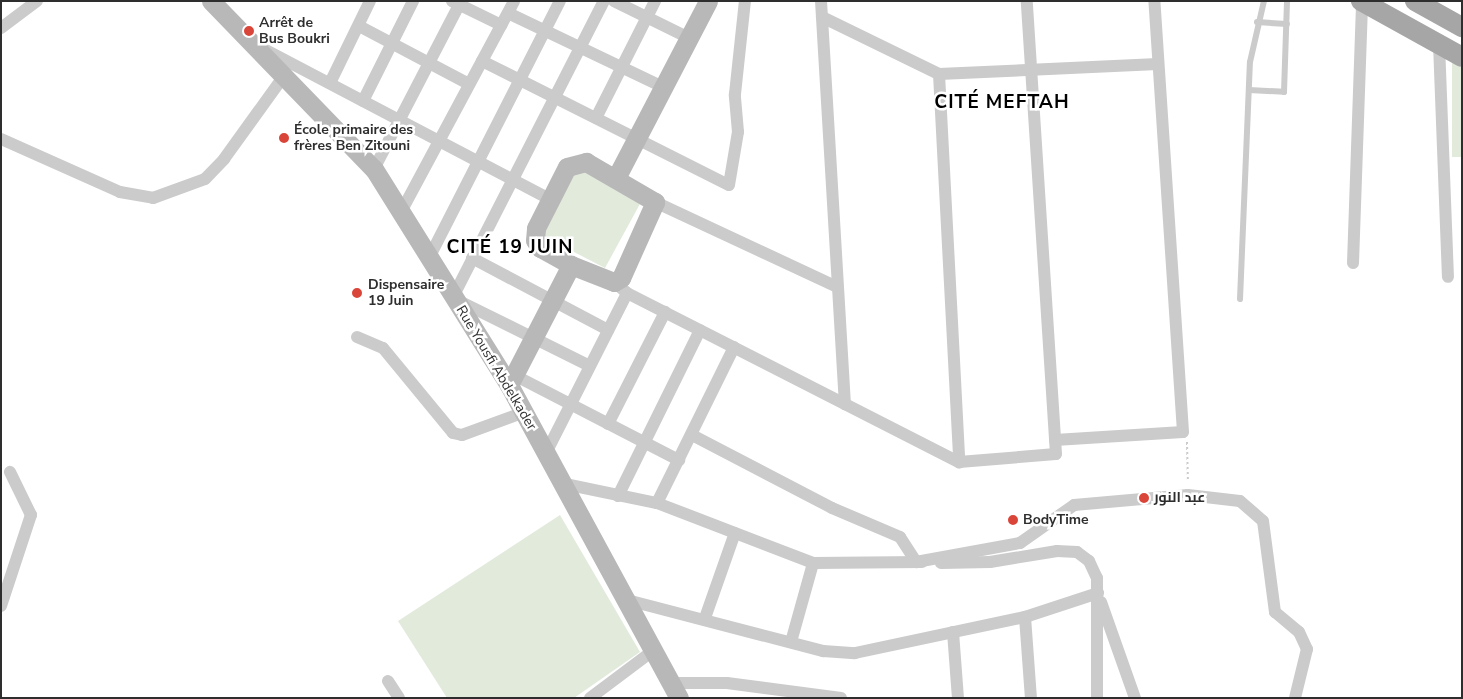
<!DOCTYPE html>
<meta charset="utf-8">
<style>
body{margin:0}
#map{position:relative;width:1463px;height:699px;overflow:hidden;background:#fff;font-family:"Nunito Sans",Cairo,sans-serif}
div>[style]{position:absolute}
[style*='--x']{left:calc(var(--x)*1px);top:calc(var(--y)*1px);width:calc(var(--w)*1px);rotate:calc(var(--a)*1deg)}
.green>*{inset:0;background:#e2eadc}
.path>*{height:2px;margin-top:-1px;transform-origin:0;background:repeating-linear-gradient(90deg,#cbcbcb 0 2.5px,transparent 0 5px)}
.lane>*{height:6px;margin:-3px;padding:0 3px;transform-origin:3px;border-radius:3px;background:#cbcbcb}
.street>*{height:12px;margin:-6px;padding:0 6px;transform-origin:6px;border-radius:6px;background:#cbcbcb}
.secondary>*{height:19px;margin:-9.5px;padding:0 9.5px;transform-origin:9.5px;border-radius:9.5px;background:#b8b8b8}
.primary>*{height:20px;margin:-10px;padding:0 10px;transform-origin:10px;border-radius:10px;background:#a6a6a6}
.dots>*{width:14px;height:14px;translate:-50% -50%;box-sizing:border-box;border:2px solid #fff;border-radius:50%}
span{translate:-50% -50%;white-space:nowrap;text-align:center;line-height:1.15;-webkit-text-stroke:5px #fff;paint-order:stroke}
.poi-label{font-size:14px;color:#2e2e2e;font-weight:700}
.left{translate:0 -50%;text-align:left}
.street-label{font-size:14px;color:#2e2e2e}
.district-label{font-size:19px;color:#000;font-weight:700;letter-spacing:1px}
.frame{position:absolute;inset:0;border:2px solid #2e2e2e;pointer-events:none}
</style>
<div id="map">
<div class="green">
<div style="clip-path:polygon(1452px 61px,1462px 67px,1462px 157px,1452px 157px)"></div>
<div style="clip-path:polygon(578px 168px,641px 202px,605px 268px,541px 235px)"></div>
<div style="clip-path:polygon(560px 515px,640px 652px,574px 698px,447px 698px,398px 621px)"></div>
</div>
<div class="path">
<div style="--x:1187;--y:442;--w:40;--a:88.6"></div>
</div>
<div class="lane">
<div style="--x:1257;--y:22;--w:30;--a:4"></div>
<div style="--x:1249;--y:90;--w:35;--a:3"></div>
<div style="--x:1284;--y:92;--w:91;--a:-88.1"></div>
<div style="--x:1240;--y:299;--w:237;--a:-87.6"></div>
<div style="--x:1250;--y:62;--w:63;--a:-77.1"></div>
</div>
<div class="street">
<div style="--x:452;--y:1;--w:55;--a:26.1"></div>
<div style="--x:614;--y:1;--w:84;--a:26.3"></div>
<div style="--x:821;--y:1;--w:404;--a:86.6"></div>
<div style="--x:508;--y:13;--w:172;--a:25.5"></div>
<div style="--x:822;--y:17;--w:130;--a:26"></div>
<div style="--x:939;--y:74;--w:219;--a:-2.6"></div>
<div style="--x:359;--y:26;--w:124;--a:27.8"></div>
<div style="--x:1;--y:28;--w:45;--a:-36.9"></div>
<div style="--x:1439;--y:44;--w:233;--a:87.8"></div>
<div style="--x:262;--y:48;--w:325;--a:27.7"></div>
<div style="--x:482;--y:61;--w:276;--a:26.7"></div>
<div style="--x:729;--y:185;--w:54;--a:-80.4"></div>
<div style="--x:738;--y:132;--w:38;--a:-95"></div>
<div style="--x:735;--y:94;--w:94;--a:-83.9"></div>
<div style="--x:939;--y:74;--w:389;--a:87"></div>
<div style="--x:330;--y:83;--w:91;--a:-64"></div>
<div style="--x:363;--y:101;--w:112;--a:-63.4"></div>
<div style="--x:596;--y:118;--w:131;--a:-63.2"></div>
<div style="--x:1;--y:139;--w:130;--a:24"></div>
<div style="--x:120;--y:192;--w:34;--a:10"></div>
<div style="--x:153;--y:198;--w:55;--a:-20.1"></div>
<div style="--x:205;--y:179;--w:28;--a:-46"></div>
<div style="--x:224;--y:159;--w:106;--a:-54.2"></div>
<div style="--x:374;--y:169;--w:189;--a:-62.6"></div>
<div style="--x:655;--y:202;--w:199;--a:25"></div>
<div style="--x:401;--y:212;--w:239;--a:-61.8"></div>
<div style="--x:429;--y:258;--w:288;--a:-63"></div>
<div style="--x:472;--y:258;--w:154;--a:27.9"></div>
<div style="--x:1353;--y:263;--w:261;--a:-88"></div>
<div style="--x:614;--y:282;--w:17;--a:40"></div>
<div style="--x:627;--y:293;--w:373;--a:27"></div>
<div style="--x:959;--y:462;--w:97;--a:-4.7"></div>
<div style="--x:1056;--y:454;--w:454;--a:-93.7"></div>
<div style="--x:453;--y:297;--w:332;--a:-63"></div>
<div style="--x:457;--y:300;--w:148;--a:26.4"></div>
<div style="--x:357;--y:337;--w:28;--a:23"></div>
<div style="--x:383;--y:348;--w:110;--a:50.5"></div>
<div style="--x:453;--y:433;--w:9;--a:13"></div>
<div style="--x:462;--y:435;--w:67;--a:-20.1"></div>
<div style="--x:514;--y:375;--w:186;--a:27.3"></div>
<div style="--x:608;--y:424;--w:126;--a:-63"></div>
<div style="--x:692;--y:435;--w:158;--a:27.5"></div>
<div style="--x:832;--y:508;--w:74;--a:23.1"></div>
<div style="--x:900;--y:537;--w:30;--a:57"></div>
<div style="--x:916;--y:562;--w:106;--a:-10.4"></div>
<div style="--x:1020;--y:543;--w:66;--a:-35.1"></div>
<div style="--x:1074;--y:505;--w:114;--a:-5"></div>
<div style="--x:1188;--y:495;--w:52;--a:6.6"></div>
<div style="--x:1240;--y:501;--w:30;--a:41"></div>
<div style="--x:1263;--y:521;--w:92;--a:82.5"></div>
<div style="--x:1275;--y:612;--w:31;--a:40"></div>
<div style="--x:1299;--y:632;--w:19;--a:65"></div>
<div style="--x:1307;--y:649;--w:50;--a:103.8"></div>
<div style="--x:1055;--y:440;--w:128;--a:-3.6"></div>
<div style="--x:1183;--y:432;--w:432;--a:-93.8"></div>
<div style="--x:546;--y:453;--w:179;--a:-63.1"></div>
<div style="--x:565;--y:484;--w:94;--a:11.7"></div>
<div style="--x:657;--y:503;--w:167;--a:21"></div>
<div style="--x:813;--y:563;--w:109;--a:-0.5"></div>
<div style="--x:618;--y:496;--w:185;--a:-63.7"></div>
<div style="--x:657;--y:503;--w:174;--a:-63.7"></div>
<div style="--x:941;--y:563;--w:49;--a:-1.2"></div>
<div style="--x:990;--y:562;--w:68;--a:-9.3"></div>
<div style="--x:1057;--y:551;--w:20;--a:3"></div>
<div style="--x:1077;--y:552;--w:15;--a:37"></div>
<div style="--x:1089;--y:561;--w:19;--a:65"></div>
<div style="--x:1097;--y:578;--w:120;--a:90"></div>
<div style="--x:627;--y:600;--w:203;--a:14.6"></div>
<div style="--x:823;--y:651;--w:32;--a:4"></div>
<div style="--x:855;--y:653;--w:174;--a:-12"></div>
<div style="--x:1025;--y:617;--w:77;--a:-18.2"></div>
<div style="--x:1101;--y:602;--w:102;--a:70.5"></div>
<div style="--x:1;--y:606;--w:96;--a:-71.8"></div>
<div style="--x:31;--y:515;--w:48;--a:-116"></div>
<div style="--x:1025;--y:617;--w:81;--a:85.8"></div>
<div style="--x:705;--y:618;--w:90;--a:-70.6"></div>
<div style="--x:953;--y:632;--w:66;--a:85.7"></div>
<div style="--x:791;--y:642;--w:82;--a:-74.4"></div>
<div style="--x:388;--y:681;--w:20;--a:57"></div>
<div style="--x:671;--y:683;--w:56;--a:0"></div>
<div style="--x:727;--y:683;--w:115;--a:7.5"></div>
<div style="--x:590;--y:698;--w:80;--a:-36.9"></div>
</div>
<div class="secondary">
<div style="--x:211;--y:1;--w:234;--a:45.9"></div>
<div style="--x:374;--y:169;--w:255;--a:58"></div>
<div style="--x:509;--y:385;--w:356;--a:61.5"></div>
<div style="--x:586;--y:162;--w:80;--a:30.1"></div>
<div style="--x:655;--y:202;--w:83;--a:114.1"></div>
<div style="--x:621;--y:278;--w:8;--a:150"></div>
<div style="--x:614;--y:282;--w:46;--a:-158.4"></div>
<div style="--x:571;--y:265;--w:35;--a:-151"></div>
<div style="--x:540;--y:248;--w:9;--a:-122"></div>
<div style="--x:535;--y:240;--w:12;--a:-85"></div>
<div style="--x:536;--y:228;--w:68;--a:-63.1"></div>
<div style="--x:567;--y:167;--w:20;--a:-15"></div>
<div style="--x:616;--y:178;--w:199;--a:-62.5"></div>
<div style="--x:509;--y:385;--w:135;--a:-62.7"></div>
</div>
<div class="primary">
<div style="--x:1361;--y:1;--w:115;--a:29"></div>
<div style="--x:1415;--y:1;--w:54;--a:29"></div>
</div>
<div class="dots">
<div style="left:249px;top:31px;background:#da453a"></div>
<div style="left:284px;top:138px;background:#da453a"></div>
<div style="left:357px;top:293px;background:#da453a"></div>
<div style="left:1144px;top:498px;background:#da453a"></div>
<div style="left:1013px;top:520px;background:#da453a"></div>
</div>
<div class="poi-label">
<span class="left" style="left:259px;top:31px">Arrêt de<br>Bus Boukri</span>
<span class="left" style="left:294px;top:138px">École primaire des<br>frères Ben Zitouni</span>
<span class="left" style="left:368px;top:293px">Dispensaire<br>19 Juin</span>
<span class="left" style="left:1154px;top:498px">عبد النور</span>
<span class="left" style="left:1023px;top:520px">BodyTime</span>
</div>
<div class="street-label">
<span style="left:496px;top:368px;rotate:59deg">Rue Yousfi Abdelkader</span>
</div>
<div class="district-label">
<span style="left:1002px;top:103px">CITÉ MEFTAH</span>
<span style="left:510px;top:248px">CITÉ 19 JUIN</span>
</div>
<div class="frame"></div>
</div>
